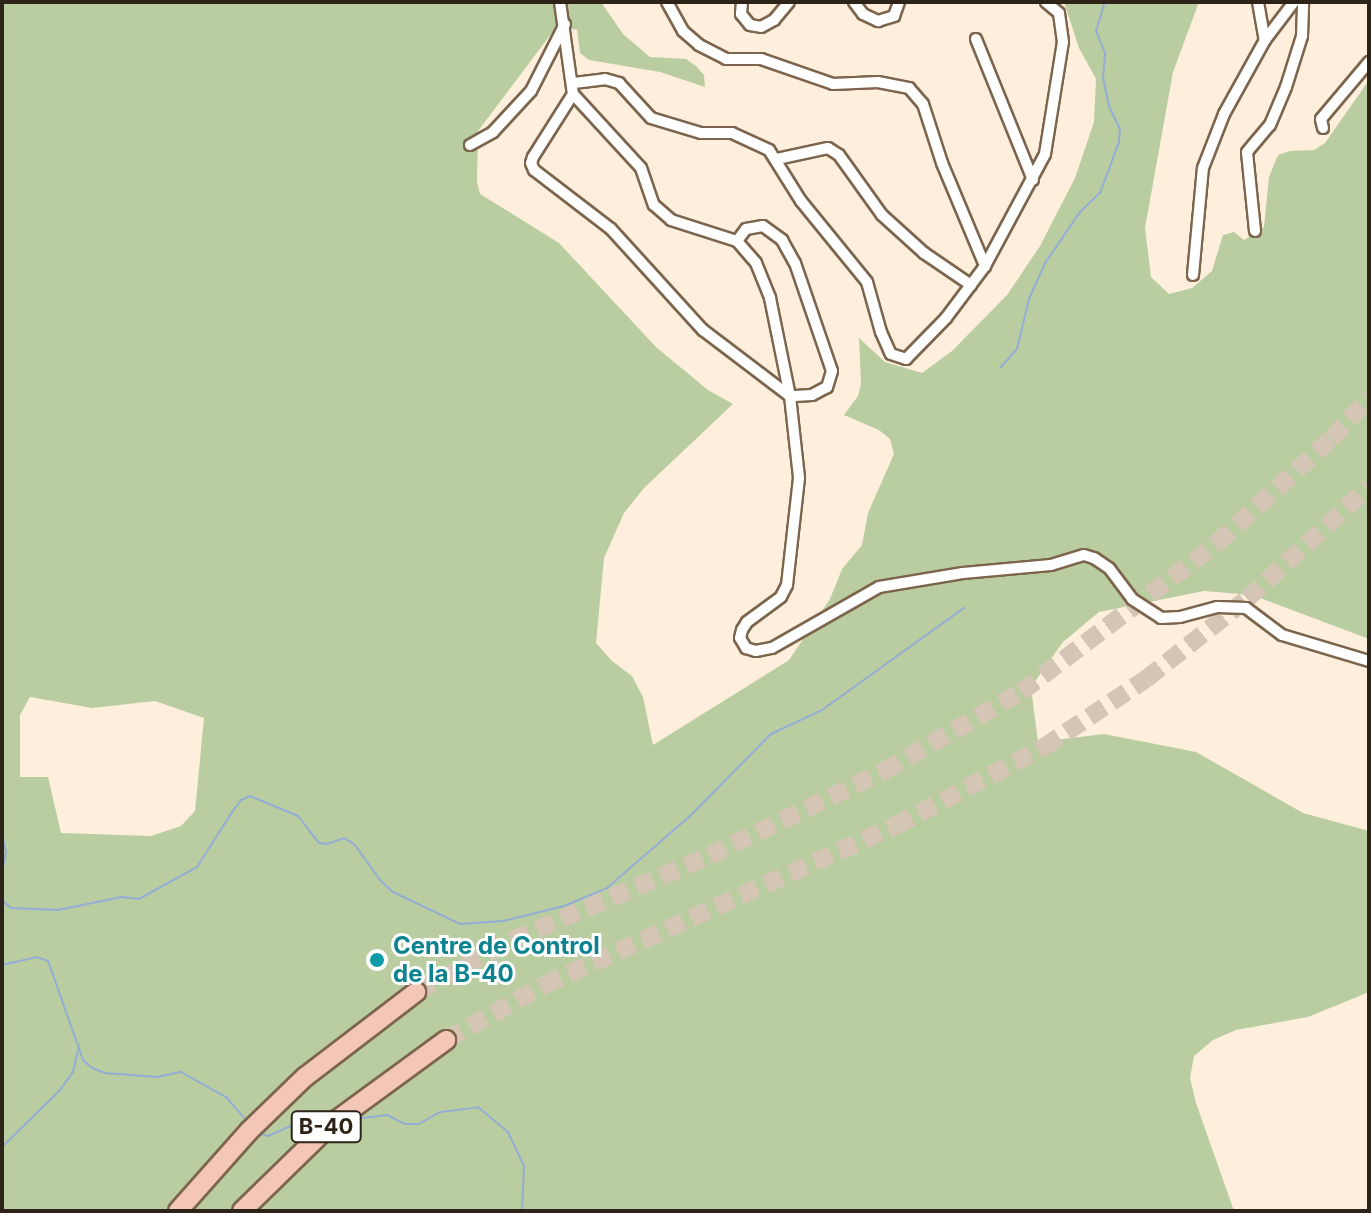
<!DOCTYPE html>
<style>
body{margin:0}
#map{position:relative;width:1371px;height:1213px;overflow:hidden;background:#feeedc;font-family:Inter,sans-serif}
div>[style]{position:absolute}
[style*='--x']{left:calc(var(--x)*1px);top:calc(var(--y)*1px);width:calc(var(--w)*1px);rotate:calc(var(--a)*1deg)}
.green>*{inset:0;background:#bacda1}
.stream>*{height:2px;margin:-1px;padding:0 1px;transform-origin:1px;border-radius:1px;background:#94add4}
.motorway-tunnel>*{height:18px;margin-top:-9px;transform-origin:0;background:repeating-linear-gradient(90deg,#d4c5b5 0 18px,transparent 0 27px)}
.roads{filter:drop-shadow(2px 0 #7c654c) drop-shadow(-2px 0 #7c654c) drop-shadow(0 2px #7c654c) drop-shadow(0 -2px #7c654c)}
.minor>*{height:10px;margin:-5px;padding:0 5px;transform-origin:5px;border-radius:5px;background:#fff}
.motorway>*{height:18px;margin:-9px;padding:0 9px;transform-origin:9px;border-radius:9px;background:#f3c6b7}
.dots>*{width:22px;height:22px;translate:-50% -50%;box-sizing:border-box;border:4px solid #fefefe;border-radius:50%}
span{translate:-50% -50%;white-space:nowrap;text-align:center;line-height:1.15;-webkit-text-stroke:6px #fefefe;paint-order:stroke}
.shield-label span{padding:2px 6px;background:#fefefe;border:2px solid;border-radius:6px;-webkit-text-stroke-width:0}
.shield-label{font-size:22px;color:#2d2318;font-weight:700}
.culture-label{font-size:24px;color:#0d838f;font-weight:700}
.left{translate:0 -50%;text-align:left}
.frame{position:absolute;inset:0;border:4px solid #2d2318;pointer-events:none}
</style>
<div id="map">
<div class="green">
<div style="clip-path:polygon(evenodd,2px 2px,601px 2px,623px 34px,650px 57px,686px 59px,696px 66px,704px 75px,705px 87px,660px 72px,589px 60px,580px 53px,577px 30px,557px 26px,478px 131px,477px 182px,480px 194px,559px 243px,656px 347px,708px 390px,733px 404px,644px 488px,624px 513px,604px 558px,596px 643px,612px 661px,632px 676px,643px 697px,653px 745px,789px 660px,830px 599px,842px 569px,862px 545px,868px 513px,894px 454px,890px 439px,879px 430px,844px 415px,858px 396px,861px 384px,859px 338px,885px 362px,922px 373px,952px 351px,1007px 295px,1040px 246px,1075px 178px,1094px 122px,1096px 79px,1079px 48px,1064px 2px,1199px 2px,1173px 72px,1145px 228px,1151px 277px,1169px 294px,1192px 288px,1212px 271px,1223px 235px,1234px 232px,1244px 240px,1264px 227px,1269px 177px,1278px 155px,1290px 151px,1314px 150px,1325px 143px,1369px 80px,1369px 639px,1252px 595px,1204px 591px,1099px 612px,1063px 642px,1036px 680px,1032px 695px,1038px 742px,1104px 734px,1196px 752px,1303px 813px,1369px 831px,1369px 992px,1308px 1017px,1236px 1030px,1213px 1040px,1194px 1056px,1190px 1078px,1196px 1103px,1234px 1211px,2px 1211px,2px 2px,30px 697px,92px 708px,155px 701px,204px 718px,195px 811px,181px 826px,151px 836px,61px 833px,48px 777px,20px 777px,20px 715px,30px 697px)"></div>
</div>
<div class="stream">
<div style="--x:1000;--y:368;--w:25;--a:-48"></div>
<div style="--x:1017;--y:349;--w:51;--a:-76.5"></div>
<div style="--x:1029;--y:299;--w:39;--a:-66"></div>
<div style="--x:1045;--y:263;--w:62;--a:-55.5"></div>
<div style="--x:1080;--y:212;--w:28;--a:-44"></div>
<div style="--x:1100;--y:193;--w:54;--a:-69.6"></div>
<div style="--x:1119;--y:142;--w:13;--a:-86"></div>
<div style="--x:1120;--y:129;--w:25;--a:-116"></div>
<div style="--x:1109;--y:106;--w:29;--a:-102"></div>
<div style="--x:1103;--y:78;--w:25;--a:-85"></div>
<div style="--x:1105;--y:53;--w:24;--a:-112"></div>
<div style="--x:1096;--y:31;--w:30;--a:-73"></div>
<div style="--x:2;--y:834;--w:19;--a:78"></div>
<div style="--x:6;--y:853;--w:19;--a:102"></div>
<div style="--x:2;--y:900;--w:12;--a:42"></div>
<div style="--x:11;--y:908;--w:47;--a:2.4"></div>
<div style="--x:58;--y:910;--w:65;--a:-11.5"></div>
<div style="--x:122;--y:897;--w:17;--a:7"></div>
<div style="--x:139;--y:899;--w:66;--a:-28.9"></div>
<div style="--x:197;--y:867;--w:65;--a:-57.5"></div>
<div style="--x:232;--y:812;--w:15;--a:-53"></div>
<div style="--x:241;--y:800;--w:10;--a:-24"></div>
<div style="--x:250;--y:796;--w:52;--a:22.6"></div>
<div style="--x:298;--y:816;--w:34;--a:52"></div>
<div style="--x:319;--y:843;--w:8;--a:7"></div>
<div style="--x:327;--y:844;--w:18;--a:-19"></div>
<div style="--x:344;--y:838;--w:13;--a:32"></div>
<div style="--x:355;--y:845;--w:43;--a:54.5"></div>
<div style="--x:380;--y:880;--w:18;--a:43"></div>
<div style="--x:393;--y:892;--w:74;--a:25.5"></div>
<div style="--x:460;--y:924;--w:43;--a:-4"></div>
<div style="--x:503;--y:921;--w:63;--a:-13.8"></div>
<div style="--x:564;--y:906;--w:47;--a:-22.7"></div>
<div style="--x:607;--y:888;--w:111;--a:-41"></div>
<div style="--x:691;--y:815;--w:114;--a:-45.4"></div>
<div style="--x:771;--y:734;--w:56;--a:-25.2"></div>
<div style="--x:822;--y:710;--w:175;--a:-35.7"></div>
<div style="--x:2;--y:965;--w:36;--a:-13"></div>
<div style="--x:37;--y:957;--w:12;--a:20"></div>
<div style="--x:48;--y:961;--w:105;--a:70.5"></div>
<div style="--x:83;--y:1060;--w:12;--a:42"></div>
<div style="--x:92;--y:1068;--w:14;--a:21"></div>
<div style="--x:105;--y:1073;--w:52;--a:4.4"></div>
<div style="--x:157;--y:1077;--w:25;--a:-12"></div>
<div style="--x:181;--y:1072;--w:51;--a:29.1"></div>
<div style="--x:226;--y:1097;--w:30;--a:49"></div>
<div style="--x:354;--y:1119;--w:33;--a:-7"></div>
<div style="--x:387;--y:1115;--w:20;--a:27"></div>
<div style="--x:405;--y:1124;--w:14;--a:0"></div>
<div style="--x:419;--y:1124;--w:24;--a:-30"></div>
<div style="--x:440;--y:1112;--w:38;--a:-7"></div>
<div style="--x:478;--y:1107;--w:39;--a:40"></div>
<div style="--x:508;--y:1132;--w:38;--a:65"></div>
<div style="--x:524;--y:1166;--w:45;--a:92.5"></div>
<div style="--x:258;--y:1133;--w:10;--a:17"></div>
<div style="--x:268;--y:1136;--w:32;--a:-24"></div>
<div style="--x:297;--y:1123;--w:23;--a:0"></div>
<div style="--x:2;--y:1147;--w:81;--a:-44.5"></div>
<div style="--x:60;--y:1090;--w:22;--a:-54"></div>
<div style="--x:73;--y:1072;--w:28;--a:-77"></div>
</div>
<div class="motorway-tunnel">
<div style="--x:416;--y:992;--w:109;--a:-28.4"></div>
<div style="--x:512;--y:940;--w:214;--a:-23.1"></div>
<div style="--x:709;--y:856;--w:195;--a:-25.9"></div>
<div style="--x:884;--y:771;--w:158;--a:-30"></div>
<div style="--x:1021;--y:692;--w:246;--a:-37.2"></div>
<div style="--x:1217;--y:543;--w:154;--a:-42.4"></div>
<div style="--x:1331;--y:439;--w:56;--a:-47.2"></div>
<div style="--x:446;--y:1040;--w:112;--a:-29.3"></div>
<div style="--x:544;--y:985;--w:385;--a:-24.4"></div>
<div style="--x:895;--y:826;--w:169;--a:-27.9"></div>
<div style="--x:1044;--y:747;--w:123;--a:-33.7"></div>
<div style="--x:1146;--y:679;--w:129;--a:-38.4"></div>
<div style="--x:1247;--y:599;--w:166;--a:-42.6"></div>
</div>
<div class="roads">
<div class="minor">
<div style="--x:560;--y:2;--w:93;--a:82"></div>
<div style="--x:573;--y:94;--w:75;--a:122.4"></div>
<div style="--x:533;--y:157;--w:6;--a:108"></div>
<div style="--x:531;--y:163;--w:8;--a:67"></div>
<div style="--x:534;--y:170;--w:97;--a:37.5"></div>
<div style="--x:611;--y:229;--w:137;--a:47.7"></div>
<div style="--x:703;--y:330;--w:109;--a:37.2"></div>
<div style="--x:667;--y:2;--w:33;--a:61"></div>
<div style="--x:683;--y:31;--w:21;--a:41"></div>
<div style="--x:699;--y:45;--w:30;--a:27"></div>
<div style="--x:726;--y:59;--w:35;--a:0"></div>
<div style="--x:761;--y:59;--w:76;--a:19.1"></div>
<div style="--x:833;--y:84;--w:45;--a:-2.5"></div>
<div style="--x:878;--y:82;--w:32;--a:11"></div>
<div style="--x:909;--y:88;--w:21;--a:49"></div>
<div style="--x:923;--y:104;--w:62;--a:72.1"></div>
<div style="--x:942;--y:163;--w:112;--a:67.3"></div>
<div style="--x:742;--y:2;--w:12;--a:95"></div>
<div style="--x:741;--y:14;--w:14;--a:51"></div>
<div style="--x:750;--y:25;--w:11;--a:10"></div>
<div style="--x:761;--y:27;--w:15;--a:-28"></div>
<div style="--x:774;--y:20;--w:23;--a:-50"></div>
<div style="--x:854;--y:2;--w:15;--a:53"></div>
<div style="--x:863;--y:14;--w:17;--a:25"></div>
<div style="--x:878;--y:21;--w:17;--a:-17"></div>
<div style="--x:894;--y:16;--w:15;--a:-70"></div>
<div style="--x:1258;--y:2;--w:39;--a:80"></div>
<div style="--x:976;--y:39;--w:152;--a:68"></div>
<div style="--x:574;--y:83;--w:31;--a:-7"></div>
<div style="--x:605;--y:79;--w:15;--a:16"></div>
<div style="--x:619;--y:83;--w:47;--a:47.6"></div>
<div style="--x:651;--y:118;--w:52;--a:16.7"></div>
<div style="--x:701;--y:133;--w:31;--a:0"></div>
<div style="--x:732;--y:133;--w:41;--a:24.7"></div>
<div style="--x:769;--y:150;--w:60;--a:57.9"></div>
<div style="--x:801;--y:201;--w:104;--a:50.8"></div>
<div style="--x:867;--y:282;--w:52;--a:74.4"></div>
<div style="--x:881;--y:332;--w:24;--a:66"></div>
<div style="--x:891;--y:354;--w:16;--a:18"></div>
<div style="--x:906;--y:359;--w:57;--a:-45.7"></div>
<div style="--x:946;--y:318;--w:65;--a:-53.1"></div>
<div style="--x:985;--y:266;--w:127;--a:-61.8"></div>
<div style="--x:1045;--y:154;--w:113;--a:-80.9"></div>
<div style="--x:1063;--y:42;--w:29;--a:-98"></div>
<div style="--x:1059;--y:13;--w:17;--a:-140"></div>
<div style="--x:573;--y:94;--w:100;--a:47.4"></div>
<div style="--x:641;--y:168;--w:39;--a:71"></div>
<div style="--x:654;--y:205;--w:23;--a:41"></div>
<div style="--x:671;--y:220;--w:69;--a:17.7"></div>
<div style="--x:737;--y:241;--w:29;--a:49"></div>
<div style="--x:756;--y:263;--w:38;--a:68"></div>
<div style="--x:770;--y:298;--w:100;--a:78.5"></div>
<div style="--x:790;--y:396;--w:82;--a:83.7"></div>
<div style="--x:799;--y:478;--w:108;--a:96.4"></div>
<div style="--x:787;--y:585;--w:13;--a:117"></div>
<div style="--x:781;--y:597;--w:42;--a:143.7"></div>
<div style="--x:747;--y:622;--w:9;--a:122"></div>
<div style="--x:742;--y:630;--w:8;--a:104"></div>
<div style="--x:740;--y:638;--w:12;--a:59"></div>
<div style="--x:746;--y:648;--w:10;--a:17"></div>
<div style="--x:756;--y:651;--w:16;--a:-11"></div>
<div style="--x:772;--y:648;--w:123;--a:-29.7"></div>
<div style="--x:879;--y:587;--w:85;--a:-9.5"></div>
<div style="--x:963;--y:573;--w:88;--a:-5.2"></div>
<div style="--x:1051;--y:565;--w:34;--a:-17"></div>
<div style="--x:1084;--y:555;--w:10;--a:17"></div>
<div style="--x:1094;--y:558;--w:18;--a:34"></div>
<div style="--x:1109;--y:568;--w:39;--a:53"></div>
<div style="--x:1132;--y:599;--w:35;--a:33"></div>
<div style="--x:1161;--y:618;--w:19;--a:-3"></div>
<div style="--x:1180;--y:617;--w:39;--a:-15"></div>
<div style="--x:1218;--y:607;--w:28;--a:2"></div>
<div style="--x:1246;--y:608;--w:45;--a:36.9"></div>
<div style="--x:1282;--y:635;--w:91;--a:16.6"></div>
<div style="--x:1323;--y:128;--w:9;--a:-103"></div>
<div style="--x:1321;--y:119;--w:75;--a:-49.9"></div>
<div style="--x:470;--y:145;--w:26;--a:-29"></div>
<div style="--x:493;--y:132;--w:56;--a:-47.2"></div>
<div style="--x:531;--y:91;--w:75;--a:-63.1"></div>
<div style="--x:777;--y:159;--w:52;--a:-12.2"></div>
<div style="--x:828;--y:148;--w:13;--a:32"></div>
<div style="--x:839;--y:155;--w:74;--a:54.4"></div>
<div style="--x:882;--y:215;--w:57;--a:42.1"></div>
<div style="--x:924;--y:253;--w:57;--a:34.2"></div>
<div style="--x:1255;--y:231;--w:79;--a:-95.8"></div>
<div style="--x:1247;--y:152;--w:35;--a:-50"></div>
<div style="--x:1270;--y:125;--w:41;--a:-67.2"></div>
<div style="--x:1286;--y:87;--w:53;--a:-72.6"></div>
<div style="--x:1302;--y:36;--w:34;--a:-88"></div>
<div style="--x:737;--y:241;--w:15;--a:-53"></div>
<div style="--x:746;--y:229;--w:17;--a:-10"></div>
<div style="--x:763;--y:226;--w:24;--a:36"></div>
<div style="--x:782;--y:240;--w:26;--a:61"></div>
<div style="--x:795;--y:263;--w:114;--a:71.1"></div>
<div style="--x:832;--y:371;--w:17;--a:107"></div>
<div style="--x:827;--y:387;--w:17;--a:152"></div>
<div style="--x:812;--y:395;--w:22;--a:177"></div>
<div style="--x:1193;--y:275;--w:107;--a:-84.7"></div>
<div style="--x:1203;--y:168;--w:58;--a:-68.7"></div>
<div style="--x:1224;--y:114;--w:85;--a:-61"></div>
<div style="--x:1265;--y:40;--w:48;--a:-52.7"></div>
</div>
<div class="motorway">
<div style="--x:178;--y:1211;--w:107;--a:-48.4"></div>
<div style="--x:249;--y:1131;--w:78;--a:-44"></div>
<div style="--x:305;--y:1077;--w:140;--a:-37.4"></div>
<div style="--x:242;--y:1211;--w:123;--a:-44.3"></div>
<div style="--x:330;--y:1125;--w:144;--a:-36.2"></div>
</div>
</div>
<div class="dots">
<div style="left:377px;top:960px;background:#0f9aa8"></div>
</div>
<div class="shield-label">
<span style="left:326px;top:1127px">B-40</span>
</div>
<div class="culture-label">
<span class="left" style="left:393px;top:960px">Centre de Control<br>de la B-40</span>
</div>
<div class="frame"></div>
</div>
